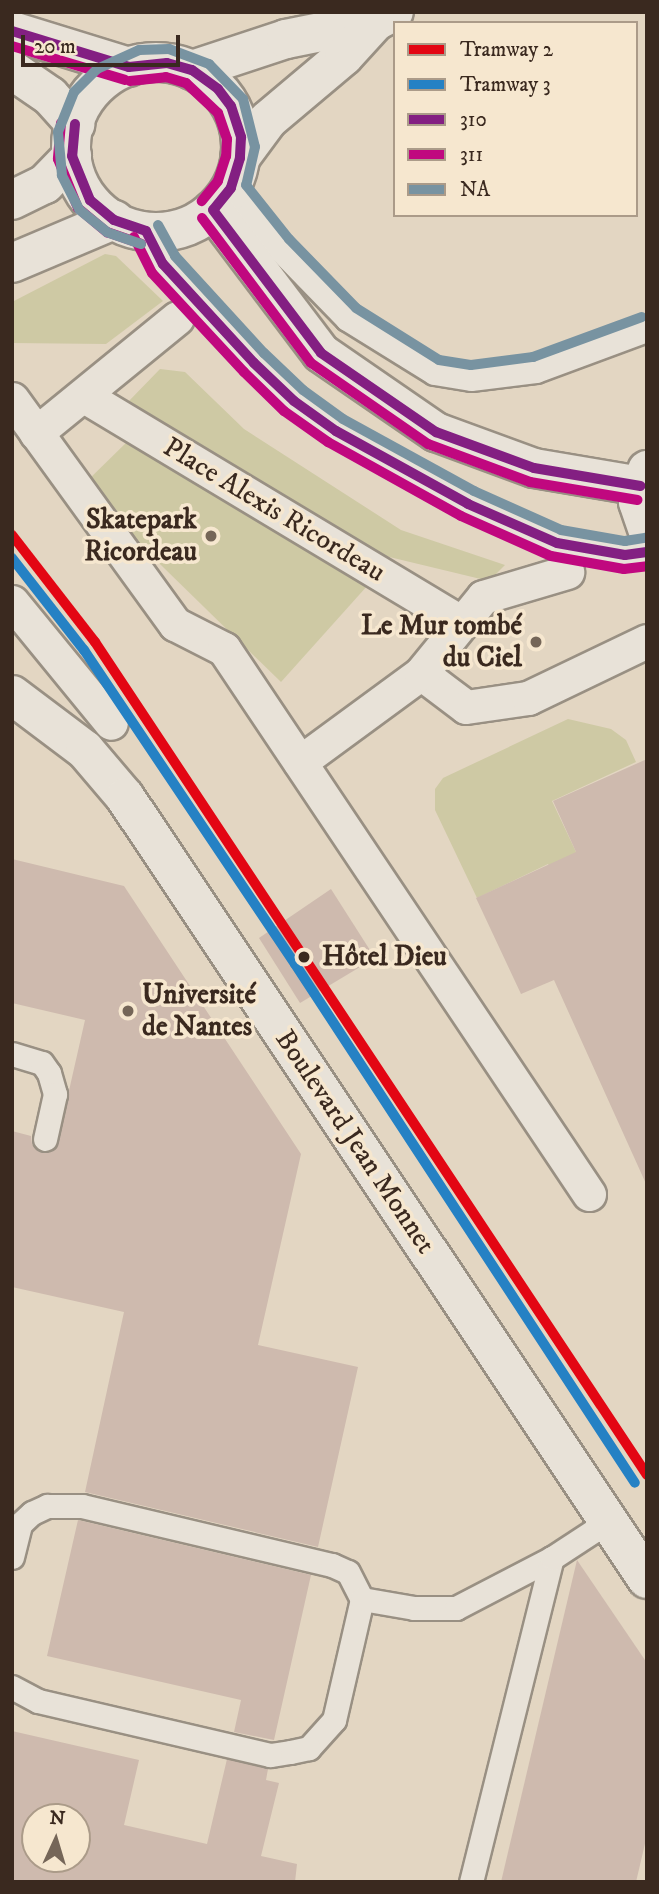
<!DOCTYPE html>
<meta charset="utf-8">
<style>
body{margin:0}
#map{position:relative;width:659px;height:1894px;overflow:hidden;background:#e3d6c2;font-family:"IM FELL DW Pica",serif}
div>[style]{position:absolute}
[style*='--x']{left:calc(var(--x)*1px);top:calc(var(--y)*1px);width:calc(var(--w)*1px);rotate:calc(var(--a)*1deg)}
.green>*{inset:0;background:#cec9a4}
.building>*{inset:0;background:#cebaae}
.roads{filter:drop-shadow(2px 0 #999083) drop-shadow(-2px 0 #999083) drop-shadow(0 2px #999083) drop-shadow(0 -2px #999083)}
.service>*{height:23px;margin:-11.5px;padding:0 11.5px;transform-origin:11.5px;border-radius:11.5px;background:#e8e2d8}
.pedestrian>*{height:33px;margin:-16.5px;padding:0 16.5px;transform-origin:16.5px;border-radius:16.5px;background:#e8e2d8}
.minor>*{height:38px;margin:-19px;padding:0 19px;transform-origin:19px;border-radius:19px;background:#e8e2d8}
.secondary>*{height:38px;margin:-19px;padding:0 19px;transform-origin:19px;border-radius:19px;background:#e8e2d8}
.secondary>.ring{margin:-19px;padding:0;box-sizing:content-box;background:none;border:38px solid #e8e2d8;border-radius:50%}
.bus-1>*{height:10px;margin:-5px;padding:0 5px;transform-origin:5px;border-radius:5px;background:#831f82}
.bus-2>*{height:10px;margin:-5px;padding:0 5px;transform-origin:5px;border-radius:5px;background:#c0087f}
.bus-3>*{height:10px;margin:-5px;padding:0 5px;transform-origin:5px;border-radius:5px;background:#7893a1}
.tram-1>*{height:10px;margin:-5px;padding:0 5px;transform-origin:5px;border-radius:5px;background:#e30613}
.tram-2>*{height:10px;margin:-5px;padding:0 5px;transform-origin:5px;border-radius:5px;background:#2581c4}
.dots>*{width:19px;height:19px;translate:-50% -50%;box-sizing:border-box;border:4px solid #f6e7cf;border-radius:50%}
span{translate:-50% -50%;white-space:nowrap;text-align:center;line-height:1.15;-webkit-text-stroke:7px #f6e7cf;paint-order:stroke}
.street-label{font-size:28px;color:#3a291f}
.poi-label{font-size:28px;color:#3a291f;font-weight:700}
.right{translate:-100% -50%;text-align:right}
.left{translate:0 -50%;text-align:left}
.stop-label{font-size:28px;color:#3a291f;font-weight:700}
.frame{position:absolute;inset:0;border:14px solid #3a291f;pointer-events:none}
.legend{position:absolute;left:393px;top:21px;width:245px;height:196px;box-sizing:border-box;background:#f6e7cf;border:2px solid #ab9b89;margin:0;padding:9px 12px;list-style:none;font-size:21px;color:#3a291f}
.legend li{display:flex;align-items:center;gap:14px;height:35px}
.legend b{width:35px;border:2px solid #ab9b89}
.north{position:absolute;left:21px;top:1803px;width:70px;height:70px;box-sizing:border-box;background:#f6e7cf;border:2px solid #ab9b89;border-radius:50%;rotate:4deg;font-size:19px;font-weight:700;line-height:28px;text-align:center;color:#3a291f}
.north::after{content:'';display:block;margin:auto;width:24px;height:32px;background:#756658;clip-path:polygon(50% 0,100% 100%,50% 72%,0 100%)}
.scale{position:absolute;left:21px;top:35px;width:159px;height:32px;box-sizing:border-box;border:4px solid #3a291f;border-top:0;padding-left:9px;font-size:21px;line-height:24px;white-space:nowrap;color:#3a291f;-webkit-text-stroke:5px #f6e7cf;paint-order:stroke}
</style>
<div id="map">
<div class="green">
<div style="clip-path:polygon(105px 254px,116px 256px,163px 301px,106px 344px,12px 343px,12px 302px)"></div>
<div style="clip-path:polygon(160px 369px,185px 372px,244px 429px,401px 530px,505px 565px,489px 581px,381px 555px,127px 403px)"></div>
<div style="clip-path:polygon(132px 437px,368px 585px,281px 682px,81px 487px)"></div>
<div style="clip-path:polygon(568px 719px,611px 729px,626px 740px,636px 762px,552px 801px,584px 869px,557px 882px,548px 864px,477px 898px,435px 810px,435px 789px,443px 778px)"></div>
</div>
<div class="building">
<div style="clip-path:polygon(647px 759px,647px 1186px,554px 980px,521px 994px,476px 898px,576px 852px,553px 801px)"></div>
<div style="clip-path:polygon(12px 859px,124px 886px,301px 1154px,258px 1345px,358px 1367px,318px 1547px,85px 1492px,124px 1312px,12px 1287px,12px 1131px,31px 1136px,32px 1144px,41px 1152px,56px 1148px,85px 1020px,12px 1003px)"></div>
<div style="clip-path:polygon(331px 889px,375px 958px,300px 1003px,259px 938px)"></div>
<div style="clip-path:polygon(78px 1520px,311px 1575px,274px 1740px,234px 1732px,241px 1700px,47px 1656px)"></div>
<div style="clip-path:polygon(577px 1560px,647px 1663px,647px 1835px,636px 1882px,501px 1882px)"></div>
<div style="clip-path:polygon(evenodd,12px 1731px,139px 1760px,124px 1825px,207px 1844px,227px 1759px,268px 1769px,266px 1780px,279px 1783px,261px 1856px,297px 1864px,295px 1882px,12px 1882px,12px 1731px,35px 1817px,77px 1817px,77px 1859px,35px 1859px,35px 1817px)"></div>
</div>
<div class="roads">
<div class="service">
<div style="--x:231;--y:188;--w:76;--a:51.9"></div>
<div style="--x:278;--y:248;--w:99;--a:45.8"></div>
<div style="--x:347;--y:319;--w:102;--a:31.8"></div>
<div style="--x:434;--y:373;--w:37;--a:9"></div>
<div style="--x:471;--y:379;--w:65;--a:-7"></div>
<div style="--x:536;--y:371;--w:118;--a:-20.3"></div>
<div style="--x:146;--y:231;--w:37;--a:63"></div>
<div style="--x:163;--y:264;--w:134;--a:47.4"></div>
<div style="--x:254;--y:363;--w:55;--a:43.5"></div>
<div style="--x:294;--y:401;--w:52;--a:35.5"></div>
<div style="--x:336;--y:431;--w:151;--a:28.9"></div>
<div style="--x:468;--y:504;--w:97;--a:23.7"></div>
<div style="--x:557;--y:543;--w:69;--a:10"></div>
<div style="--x:625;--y:555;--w:22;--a:-8"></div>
<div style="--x:12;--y:1054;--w:31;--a:17"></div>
<div style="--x:42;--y:1063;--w:12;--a:55"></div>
<div style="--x:49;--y:1073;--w:22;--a:74"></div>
<div style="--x:55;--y:1094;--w:46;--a:102.5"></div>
<div style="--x:12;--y:1557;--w:34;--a:-76"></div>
<div style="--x:20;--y:1524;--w:16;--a:-43"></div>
<div style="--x:32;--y:1513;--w:17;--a:-25"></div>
<div style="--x:47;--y:1506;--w:35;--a:0"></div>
<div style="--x:82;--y:1506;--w:257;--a:13.3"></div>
<div style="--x:332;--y:1565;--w:17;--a:24"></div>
<div style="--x:348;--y:1572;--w:30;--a:63"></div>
<div style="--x:362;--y:1599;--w:124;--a:103"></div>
<div style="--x:334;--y:1720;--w:38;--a:132"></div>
<div style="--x:309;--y:1748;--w:19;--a:168"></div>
<div style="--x:290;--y:1752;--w:20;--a:171"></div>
<div style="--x:270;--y:1755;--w:238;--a:-166.9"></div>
<div style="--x:38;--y:1701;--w:30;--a:-152"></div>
<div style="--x:362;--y:1599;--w:53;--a:9.8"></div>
<div style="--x:414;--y:1608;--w:42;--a:0"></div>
<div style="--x:456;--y:1608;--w:108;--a:-27.5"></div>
<div style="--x:471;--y:1882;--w:334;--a:-76"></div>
<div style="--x:552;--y:1558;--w:66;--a:-33.2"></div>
</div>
<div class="pedestrian">
<div style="--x:86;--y:397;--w:439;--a:31"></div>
<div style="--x:12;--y:399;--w:278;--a:54.1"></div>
<div style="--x:175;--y:624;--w:55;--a:27"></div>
<div style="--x:224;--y:649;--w:656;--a:56.19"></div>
<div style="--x:36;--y:433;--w:182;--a:-39.2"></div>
<div style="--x:12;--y:602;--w:156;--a:50.7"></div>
<div style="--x:421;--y:673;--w:56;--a:37.1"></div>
<div style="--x:466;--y:707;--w:63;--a:-8.3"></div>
<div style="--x:528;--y:698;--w:132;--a:-25.6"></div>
<div style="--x:300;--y:762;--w:150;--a:-36.3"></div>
<div style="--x:421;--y:673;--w:98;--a:-50.8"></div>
<div style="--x:483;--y:597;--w:88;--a:-16.6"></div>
</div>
<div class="minor">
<div style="--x:12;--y:31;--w:122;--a:17.1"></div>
<div style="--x:12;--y:70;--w:46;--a:34.4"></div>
<div style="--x:50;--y:96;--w:38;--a:48"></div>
</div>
<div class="secondary">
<div class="ring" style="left:71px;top:62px;width:132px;height:132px"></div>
<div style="--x:192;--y:70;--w:99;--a:-18.3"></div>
<div style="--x:286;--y:39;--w:92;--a:-11.3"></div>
<div style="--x:376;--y:21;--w:20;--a:-27"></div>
<div style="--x:240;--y:158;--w:47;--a:-53.6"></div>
<div style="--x:268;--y:120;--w:99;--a:-40.1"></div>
<div style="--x:344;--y:56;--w:47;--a:-47.6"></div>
<div style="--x:12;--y:200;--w:37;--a:-26"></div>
<div style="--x:45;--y:184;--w:39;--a:-46"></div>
<div style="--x:213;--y:210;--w:179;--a:52.9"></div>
<div style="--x:321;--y:353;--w:140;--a:34.5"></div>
<div style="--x:436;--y:432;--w:104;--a:20.2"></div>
<div style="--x:534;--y:468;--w:108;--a:9.6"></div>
<div style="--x:12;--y:263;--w:111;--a:-22.9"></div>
<div style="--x:647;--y:470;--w:33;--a:106"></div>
<div style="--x:638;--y:502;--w:28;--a:71"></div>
<div style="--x:12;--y:695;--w:91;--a:37"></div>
<div style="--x:85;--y:750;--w:62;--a:49.6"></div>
<div style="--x:125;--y:797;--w:940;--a:56.28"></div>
</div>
</div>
<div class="bus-1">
<div style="--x:12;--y:31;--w:122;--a:17.1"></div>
<div style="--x:129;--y:67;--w:38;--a:-6"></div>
<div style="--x:167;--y:63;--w:26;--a:16"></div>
<div style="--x:192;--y:70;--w:32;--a:36"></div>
<div style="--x:218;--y:89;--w:21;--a:53"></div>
<div style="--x:231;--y:106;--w:33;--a:72"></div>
<div style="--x:241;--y:137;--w:21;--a:93"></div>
<div style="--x:240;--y:158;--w:31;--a:107"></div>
<div style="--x:231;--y:188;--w:28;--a:129"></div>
<div style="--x:75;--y:124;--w:32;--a:95"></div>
<div style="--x:72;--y:156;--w:48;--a:67.8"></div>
<div style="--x:90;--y:200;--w:31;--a:40"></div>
<div style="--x:114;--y:220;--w:34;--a:19"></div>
<div style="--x:213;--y:210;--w:179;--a:52.9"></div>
<div style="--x:321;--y:353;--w:140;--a:34.5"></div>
<div style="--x:436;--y:432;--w:104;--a:20.2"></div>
<div style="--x:534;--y:468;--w:108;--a:9.6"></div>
<div style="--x:146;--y:231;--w:37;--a:63"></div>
<div style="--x:163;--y:264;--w:134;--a:47.4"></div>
<div style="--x:254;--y:363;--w:55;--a:43.5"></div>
<div style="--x:294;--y:401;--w:52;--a:35.5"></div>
<div style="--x:336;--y:431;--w:151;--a:28.9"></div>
<div style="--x:468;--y:504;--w:97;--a:23.7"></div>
<div style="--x:557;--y:543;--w:69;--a:10"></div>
<div style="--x:625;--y:555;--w:22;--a:-8"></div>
</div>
<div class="bus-2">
<div style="--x:12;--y:46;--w:118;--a:16.7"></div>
<div style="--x:130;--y:81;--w:36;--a:-6"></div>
<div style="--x:166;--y:77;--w:21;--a:17"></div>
<div style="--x:186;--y:83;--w:44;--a:43.2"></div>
<div style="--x:218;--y:113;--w:28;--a:71"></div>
<div style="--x:227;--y:139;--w:17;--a:93"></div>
<div style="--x:226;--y:156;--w:26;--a:108"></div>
<div style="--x:218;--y:181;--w:26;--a:129"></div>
<div style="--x:61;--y:123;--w:36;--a:95"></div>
<div style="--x:58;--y:159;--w:53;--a:67.8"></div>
<div style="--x:78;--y:208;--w:38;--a:40"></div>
<div style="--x:107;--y:232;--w:36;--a:19"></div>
<div style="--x:202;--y:218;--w:181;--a:53.1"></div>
<div style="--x:311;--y:363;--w:142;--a:34.7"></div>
<div style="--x:428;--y:444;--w:109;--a:20.4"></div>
<div style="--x:530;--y:482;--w:109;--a:9.5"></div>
<div style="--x:134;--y:237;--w:40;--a:63.4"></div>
<div style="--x:152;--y:273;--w:135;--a:47.1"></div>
<div style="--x:244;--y:372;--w:56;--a:44.3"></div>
<div style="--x:284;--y:411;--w:54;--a:35.2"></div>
<div style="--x:328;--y:442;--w:152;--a:29.1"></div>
<div style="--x:461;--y:516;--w:98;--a:24"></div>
<div style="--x:551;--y:556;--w:74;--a:10.1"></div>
<div style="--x:624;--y:569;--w:23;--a:-7"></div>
</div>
<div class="bus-3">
<div style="--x:158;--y:225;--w:35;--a:61"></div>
<div style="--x:175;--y:256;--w:132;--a:47.5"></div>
<div style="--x:264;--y:353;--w:54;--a:43.5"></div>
<div style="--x:303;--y:390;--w:49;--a:35.9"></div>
<div style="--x:343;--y:419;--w:149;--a:28.8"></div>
<div style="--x:474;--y:491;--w:95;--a:24.1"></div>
<div style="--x:561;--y:530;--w:65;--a:9.8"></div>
<div style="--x:625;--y:541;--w:20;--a:-9"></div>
<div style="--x:141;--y:244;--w:36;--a:-161"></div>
<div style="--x:107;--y:232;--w:36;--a:-141"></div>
<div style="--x:79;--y:209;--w:38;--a:-117"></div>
<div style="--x:62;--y:175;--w:43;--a:-95.3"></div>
<div style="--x:58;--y:132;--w:43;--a:-68.2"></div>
<div style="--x:74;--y:92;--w:33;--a:-45"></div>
<div style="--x:97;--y:69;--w:46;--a:-24.3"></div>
<div style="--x:139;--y:50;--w:30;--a:-2"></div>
<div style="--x:169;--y:49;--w:43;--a:20.6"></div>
<div style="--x:209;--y:64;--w:49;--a:45.8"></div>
<div style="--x:243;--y:99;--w:49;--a:76"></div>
<div style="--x:255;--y:147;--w:39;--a:103"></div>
<div style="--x:246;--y:185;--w:69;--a:51.5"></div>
<div style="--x:289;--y:239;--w:96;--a:45.8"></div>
<div style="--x:356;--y:308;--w:98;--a:32.1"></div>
<div style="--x:439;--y:360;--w:32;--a:9"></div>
<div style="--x:471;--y:365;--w:63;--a:-7.4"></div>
<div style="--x:533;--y:357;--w:116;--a:-20.2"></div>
</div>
<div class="tram-1">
<div style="--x:12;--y:535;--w:135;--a:52.2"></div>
<div style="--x:95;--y:642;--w:999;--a:56.47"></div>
</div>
<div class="tram-2">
<div style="--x:12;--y:558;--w:117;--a:52"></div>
<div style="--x:84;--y:650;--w:378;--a:56.1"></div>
<div style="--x:295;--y:964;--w:620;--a:56.77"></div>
</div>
<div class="dots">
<div style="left:211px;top:536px;background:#756658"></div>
<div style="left:536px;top:642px;background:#756658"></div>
<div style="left:304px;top:957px;background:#3a291f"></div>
<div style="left:128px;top:1011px;background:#756658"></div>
</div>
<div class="street-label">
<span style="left:274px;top:510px;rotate:31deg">Place Alexis Ricordeau</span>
<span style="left:355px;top:1142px;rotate:56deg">Boulevard Jean Monnet</span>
</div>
<div class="poi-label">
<span class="right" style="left:197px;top:536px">Skatepark<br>Ricordeau</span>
<span class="right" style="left:522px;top:642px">Le Mur tombé<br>du Ciel</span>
<span class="left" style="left:142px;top:1011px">Université<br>de Nantes</span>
</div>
<div class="stop-label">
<span class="left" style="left:322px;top:957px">Hôtel Dieu</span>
</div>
<div class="frame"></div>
<ul class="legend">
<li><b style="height:9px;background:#e30613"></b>Tramway 2</li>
<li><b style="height:9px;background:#2581c4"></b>Tramway 3</li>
<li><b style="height:9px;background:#831f82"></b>310</li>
<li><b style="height:9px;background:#c0087f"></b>311</li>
<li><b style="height:9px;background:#7893a1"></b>NA</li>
</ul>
<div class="north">N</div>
<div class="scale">20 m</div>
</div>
